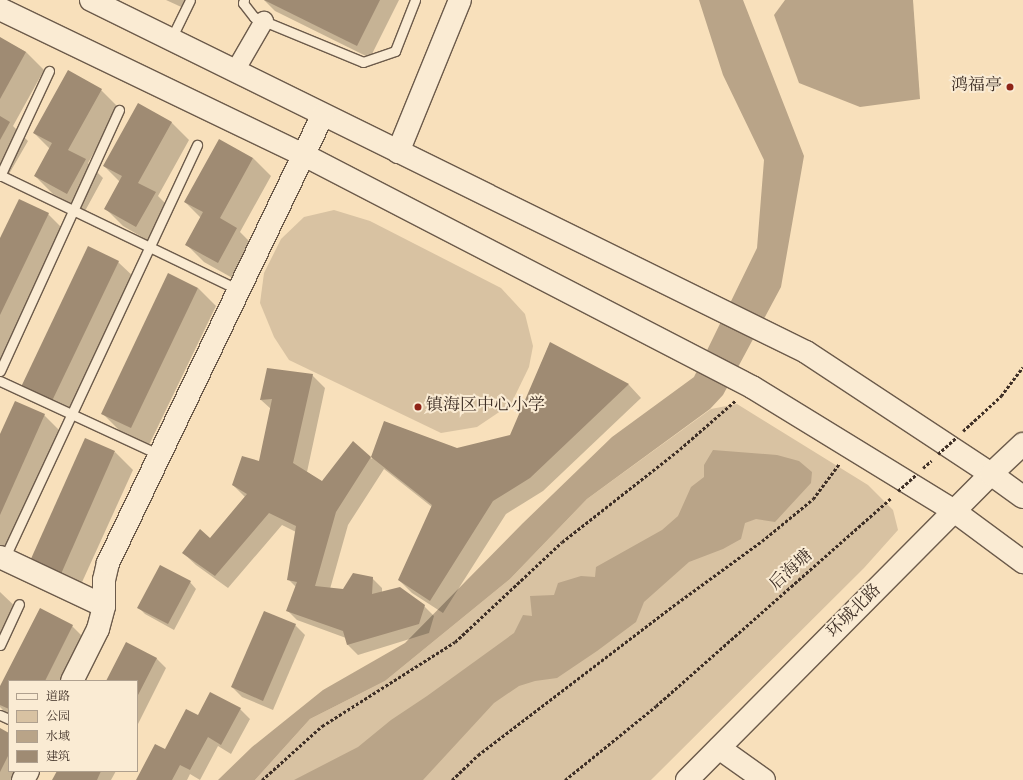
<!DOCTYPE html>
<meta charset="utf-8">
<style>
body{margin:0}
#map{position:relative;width:1023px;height:780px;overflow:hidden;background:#f8e0bb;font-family:"Sorts Mill Goudy","Noto Serif SC",serif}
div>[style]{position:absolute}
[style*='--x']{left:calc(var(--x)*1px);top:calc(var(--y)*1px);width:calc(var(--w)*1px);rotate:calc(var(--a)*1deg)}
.green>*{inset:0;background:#d8c2a2}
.water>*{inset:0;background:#b9a488}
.shadow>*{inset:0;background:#0003}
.building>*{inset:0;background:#9f8b73}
.path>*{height:2.5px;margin-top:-1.25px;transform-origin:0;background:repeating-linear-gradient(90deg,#3e2f26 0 3px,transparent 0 5px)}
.roads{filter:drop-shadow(1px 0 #6c5b4b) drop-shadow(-1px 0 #6c5b4b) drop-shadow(0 1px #6c5b4b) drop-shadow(0 -1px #6c5b4b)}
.lane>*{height:9px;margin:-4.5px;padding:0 4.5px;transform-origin:4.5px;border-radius:4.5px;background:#faebd3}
.street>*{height:18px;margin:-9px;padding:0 9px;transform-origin:9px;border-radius:9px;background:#faebd3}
.secondary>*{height:22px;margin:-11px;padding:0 11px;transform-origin:11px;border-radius:11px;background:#faebd3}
.path-bridge>*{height:2.5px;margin-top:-1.25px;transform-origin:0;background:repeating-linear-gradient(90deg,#3e2f26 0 3px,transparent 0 5px)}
.dots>*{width:11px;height:11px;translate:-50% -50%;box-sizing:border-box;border:2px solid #faebd3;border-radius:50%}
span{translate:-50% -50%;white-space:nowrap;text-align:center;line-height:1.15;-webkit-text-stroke:4px #faebd3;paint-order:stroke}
.poi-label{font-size:17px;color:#3e2f26}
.right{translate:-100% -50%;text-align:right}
.left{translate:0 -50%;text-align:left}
.street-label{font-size:17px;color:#3e2f26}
.legend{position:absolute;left:8px;top:680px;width:130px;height:92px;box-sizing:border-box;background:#faebd3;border:1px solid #afa08e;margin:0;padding:5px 7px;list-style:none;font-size:12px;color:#3e2f26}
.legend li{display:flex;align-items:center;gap:8px;height:20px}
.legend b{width:20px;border:1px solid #afa08e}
</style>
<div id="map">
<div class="green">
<div style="clip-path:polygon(334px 210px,370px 221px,501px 288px,525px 314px,533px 346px,529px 367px,511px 404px,477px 427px,441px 433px,289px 360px,274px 337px,260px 303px,264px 273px,281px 239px,304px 217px)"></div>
<div style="clip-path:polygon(737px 404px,868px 485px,893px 510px,898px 530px,864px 568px,651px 780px,255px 780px,310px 719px,385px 681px,510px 579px,587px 499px,711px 409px)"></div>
</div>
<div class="water">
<div style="clip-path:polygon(699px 0,743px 0,804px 156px,781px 287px,723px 395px,710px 409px,587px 499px,510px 579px,385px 681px,310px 719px,255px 780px,218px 780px,252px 747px,323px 690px,405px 643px,522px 524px,612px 437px,694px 377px,757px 248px,764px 160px,723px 75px)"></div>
<div style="clip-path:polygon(785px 0,913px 0,920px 99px,860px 107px,799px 83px,774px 15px)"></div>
<div style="clip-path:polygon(713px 450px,777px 455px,799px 461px,812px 472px,811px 483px,775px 522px,756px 519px,745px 523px,741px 539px,723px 549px,689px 562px,644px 602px,636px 622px,597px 651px,557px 678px,535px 681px,519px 686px,494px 703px,423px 780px,294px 780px,358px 747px,391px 720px,427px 696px,514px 633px,523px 615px,532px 616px,530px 596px,554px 595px,558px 583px,581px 576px,595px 577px,596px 567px,662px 530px,678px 516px,691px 487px,704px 477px,704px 465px)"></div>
</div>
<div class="shadow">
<div style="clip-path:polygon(166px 0,195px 0,190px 11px)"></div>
<div style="clip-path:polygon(264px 0,399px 0,370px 58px,275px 11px)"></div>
<div style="clip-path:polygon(0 38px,26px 52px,44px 70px,13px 126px,28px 141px,9px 174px,0 169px)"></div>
<div style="clip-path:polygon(101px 90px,119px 108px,88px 163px,103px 178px,85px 211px,53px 194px,35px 176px,50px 149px,34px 133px)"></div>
<div style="clip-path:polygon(171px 122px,189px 140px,158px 196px,173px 211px,154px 244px,123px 226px,105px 208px,120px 182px,104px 166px)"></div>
<div style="clip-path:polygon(253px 158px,271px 176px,240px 232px,255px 247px,236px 280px,204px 262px,186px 244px,201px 218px,185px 202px)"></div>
<div style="clip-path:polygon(48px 214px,66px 232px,0 370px,0 240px)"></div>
<div style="clip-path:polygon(118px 262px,136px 279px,70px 418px,40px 405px)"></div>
<div style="clip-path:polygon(198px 288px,216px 306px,149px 445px,120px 431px,102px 413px)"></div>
<div style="clip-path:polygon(550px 343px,629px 385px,641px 398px,543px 491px,506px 514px,443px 613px,412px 593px,399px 580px,432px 507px,384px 469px,348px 525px,330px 589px,344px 590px,372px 578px,382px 588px,382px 593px,424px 606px,434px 616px,429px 633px,358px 655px,348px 645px,346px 638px,297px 620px,287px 610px,296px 587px,288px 579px,296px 532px,282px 525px,228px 588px,196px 565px,183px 553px,210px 539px,245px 497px,233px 485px,259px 463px,271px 409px,261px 400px,312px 375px,325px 388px,307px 472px,322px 482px,353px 443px,372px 459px,385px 422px,457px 449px,511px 436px)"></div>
<div style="clip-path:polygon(44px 415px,62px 433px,8px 554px,0 551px,0 436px)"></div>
<div style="clip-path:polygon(115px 452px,133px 470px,78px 591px,31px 561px)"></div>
<div style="clip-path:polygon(190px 582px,196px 589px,174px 630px,145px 614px,139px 608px)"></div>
<div style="clip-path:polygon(0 592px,20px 611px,0 651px)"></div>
<div style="clip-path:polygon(295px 625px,305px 635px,273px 710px,242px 697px,232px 687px)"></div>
<div style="clip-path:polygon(72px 626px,90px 644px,71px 681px,9px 681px,9px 716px,0 707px,0 688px)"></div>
<div style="clip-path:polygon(156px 658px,166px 668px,137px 726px,137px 681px,107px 681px)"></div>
<div style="clip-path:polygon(240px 709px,250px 719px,231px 754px,218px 746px,200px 780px,190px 774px,187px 780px,137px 780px,198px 717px)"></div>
<div style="clip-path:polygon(0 730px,9px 734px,9px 771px,27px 771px,23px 780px,0 780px)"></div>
<div style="clip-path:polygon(58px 771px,116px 771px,111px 780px,53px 780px)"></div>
</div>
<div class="building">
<div style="clip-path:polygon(264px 0,380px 0,357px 46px)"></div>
<div style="clip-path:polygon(0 37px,26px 52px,0 99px)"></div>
<div style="clip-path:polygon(68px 70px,102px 89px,68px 150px,86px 159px,67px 194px,34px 176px,52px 143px,33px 133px)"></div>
<div style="clip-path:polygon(138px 103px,172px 122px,138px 183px,156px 192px,136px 227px,104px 209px,122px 176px,103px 166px)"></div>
<div style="clip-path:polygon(0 116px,10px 122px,0 140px)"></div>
<div style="clip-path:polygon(219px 139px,253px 158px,220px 218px,237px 228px,218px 263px,185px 245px,203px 212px,184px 202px)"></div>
<div style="clip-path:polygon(19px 199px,49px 213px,0 315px,0 238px)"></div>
<div style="clip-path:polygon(88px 246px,119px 261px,52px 401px,21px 387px)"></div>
<div style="clip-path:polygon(168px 273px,198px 288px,131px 428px,101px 414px)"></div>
<div style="clip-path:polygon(550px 342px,629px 384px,530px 478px,493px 501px,430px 601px,398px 580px,432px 505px,371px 457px,384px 421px,457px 448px,510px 435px)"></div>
<div style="clip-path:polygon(267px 368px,313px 374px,293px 463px,322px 481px,353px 441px,371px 457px,336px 512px,315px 586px,343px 589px,353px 573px,373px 577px,372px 594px,400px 587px,425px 605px,419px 624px,347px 645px,343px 631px,286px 611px,297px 582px,287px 580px,296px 526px,269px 513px,215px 576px,182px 553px,200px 529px,210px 538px,247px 494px,232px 485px,242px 456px,259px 461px,272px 399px,260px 400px)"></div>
<div style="clip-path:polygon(15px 401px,45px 414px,0 515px,0 434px)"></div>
<div style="clip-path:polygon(85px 438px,115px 451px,61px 574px,30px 561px)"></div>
<div style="clip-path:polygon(160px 565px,191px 581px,168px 624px,137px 608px)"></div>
<div style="clip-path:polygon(40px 608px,73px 625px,45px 681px,9px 681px,9px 709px,0 705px,0 686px)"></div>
<div style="clip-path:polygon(264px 611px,296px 624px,263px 701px,231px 687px)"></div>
<div style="clip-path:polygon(126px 642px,157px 658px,137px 697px,137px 681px,106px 681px)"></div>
<div style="clip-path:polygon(210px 692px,241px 708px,221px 745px,208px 737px,190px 770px,180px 765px,172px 780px,136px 780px,155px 744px,165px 749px,186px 709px,198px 715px)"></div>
<div style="clip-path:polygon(0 728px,9px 733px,9px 754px,0 772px)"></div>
<div style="clip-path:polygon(57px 771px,101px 771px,97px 780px,52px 780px)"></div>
</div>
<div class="path">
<div style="--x:963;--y:431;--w:52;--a:-42.6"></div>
<div style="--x:1001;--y:396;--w:36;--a:-53"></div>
<div style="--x:923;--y:468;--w:11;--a:-41"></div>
<div style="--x:262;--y:780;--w:81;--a:-42"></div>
<div style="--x:322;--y:726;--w:157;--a:-32.3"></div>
<div style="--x:455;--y:642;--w:146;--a:-43.1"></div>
<div style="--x:562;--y:542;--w:150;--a:-38.2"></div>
<div style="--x:680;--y:449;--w:73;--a:-41.1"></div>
<div style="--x:452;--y:780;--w:36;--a:-44"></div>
<div style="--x:478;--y:755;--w:250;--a:-37.4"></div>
<div style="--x:677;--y:603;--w:105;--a:-36.1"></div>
<div style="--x:762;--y:541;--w:66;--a:-39.5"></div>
<div style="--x:813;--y:499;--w:44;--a:-53.4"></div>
<div style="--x:565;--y:780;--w:117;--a:-39.1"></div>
<div style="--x:656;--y:706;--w:314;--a:-41.5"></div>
</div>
<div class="roads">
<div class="lane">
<div style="--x:244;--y:0;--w:3;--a:108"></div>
<div style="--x:243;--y:3;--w:18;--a:52"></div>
<div style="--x:254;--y:17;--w:118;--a:22.4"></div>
<div style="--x:363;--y:62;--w:34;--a:-19"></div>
<div style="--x:395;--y:51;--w:55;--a:-68.6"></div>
<div style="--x:171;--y:39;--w:43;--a:-64"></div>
<div style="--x:0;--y:175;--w:265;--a:25.7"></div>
<div style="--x:0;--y:176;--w:116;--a:-65"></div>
<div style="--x:0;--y:371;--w:287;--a:-65.5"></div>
<div style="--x:0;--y:381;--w:176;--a:24.8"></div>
<div style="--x:4;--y:559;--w:457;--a:-65"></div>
<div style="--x:0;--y:645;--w:45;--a:-65.1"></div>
<div style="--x:0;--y:715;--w:10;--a:24"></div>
</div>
<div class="street">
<div style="--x:235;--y:71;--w:58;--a:-59.9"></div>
</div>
<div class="secondary">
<div style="--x:91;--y:0;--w:797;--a:26.21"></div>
<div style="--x:806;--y:352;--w:222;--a:33.4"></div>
<div style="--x:991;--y:474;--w:39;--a:36"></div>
<div style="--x:0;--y:9;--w:337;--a:25.7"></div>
<div style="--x:304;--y:155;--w:505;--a:27.38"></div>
<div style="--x:752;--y:387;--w:237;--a:31.5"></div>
<div style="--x:954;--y:511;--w:86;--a:36.5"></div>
<div style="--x:398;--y:152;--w:164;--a:-67.8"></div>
<div style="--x:0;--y:557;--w:115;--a:25.2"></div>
<div style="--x:72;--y:681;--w:58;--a:-63.4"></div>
<div style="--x:98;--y:629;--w:24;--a:-75"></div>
<div style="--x:104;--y:606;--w:26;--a:-90"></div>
<div style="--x:104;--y:580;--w:17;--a:-77"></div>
<div style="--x:108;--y:563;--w:497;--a:-64.4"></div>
<div style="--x:719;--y:748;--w:55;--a:35.4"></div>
<div style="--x:23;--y:780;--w:10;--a:-61"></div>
<div style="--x:687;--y:780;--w:431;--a:-45.2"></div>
<div style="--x:991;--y:474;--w:44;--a:-43.2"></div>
</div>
</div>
<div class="path-bridge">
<div style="--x:938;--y:454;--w:25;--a:-42"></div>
<div style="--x:898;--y:491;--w:25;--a:-42"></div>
</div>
<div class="dots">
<div style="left:1010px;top:87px;background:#8f2418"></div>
<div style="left:418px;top:407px;background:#8f2418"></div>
</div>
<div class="poi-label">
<span class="right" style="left:1002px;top:87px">鸿福亭</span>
<span class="left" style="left:426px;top:407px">镇海区中心小学</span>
</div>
<div class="street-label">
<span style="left:792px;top:571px;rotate:-42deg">后海塘</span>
<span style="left:855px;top:612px;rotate:-45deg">环城北路</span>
</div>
<ul class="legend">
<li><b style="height:5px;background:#faebd3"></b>道路</li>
<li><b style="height:11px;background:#d8c2a2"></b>公园</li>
<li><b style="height:11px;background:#b9a488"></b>水域</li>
<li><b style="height:11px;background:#9f8b73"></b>建筑</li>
</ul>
</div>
